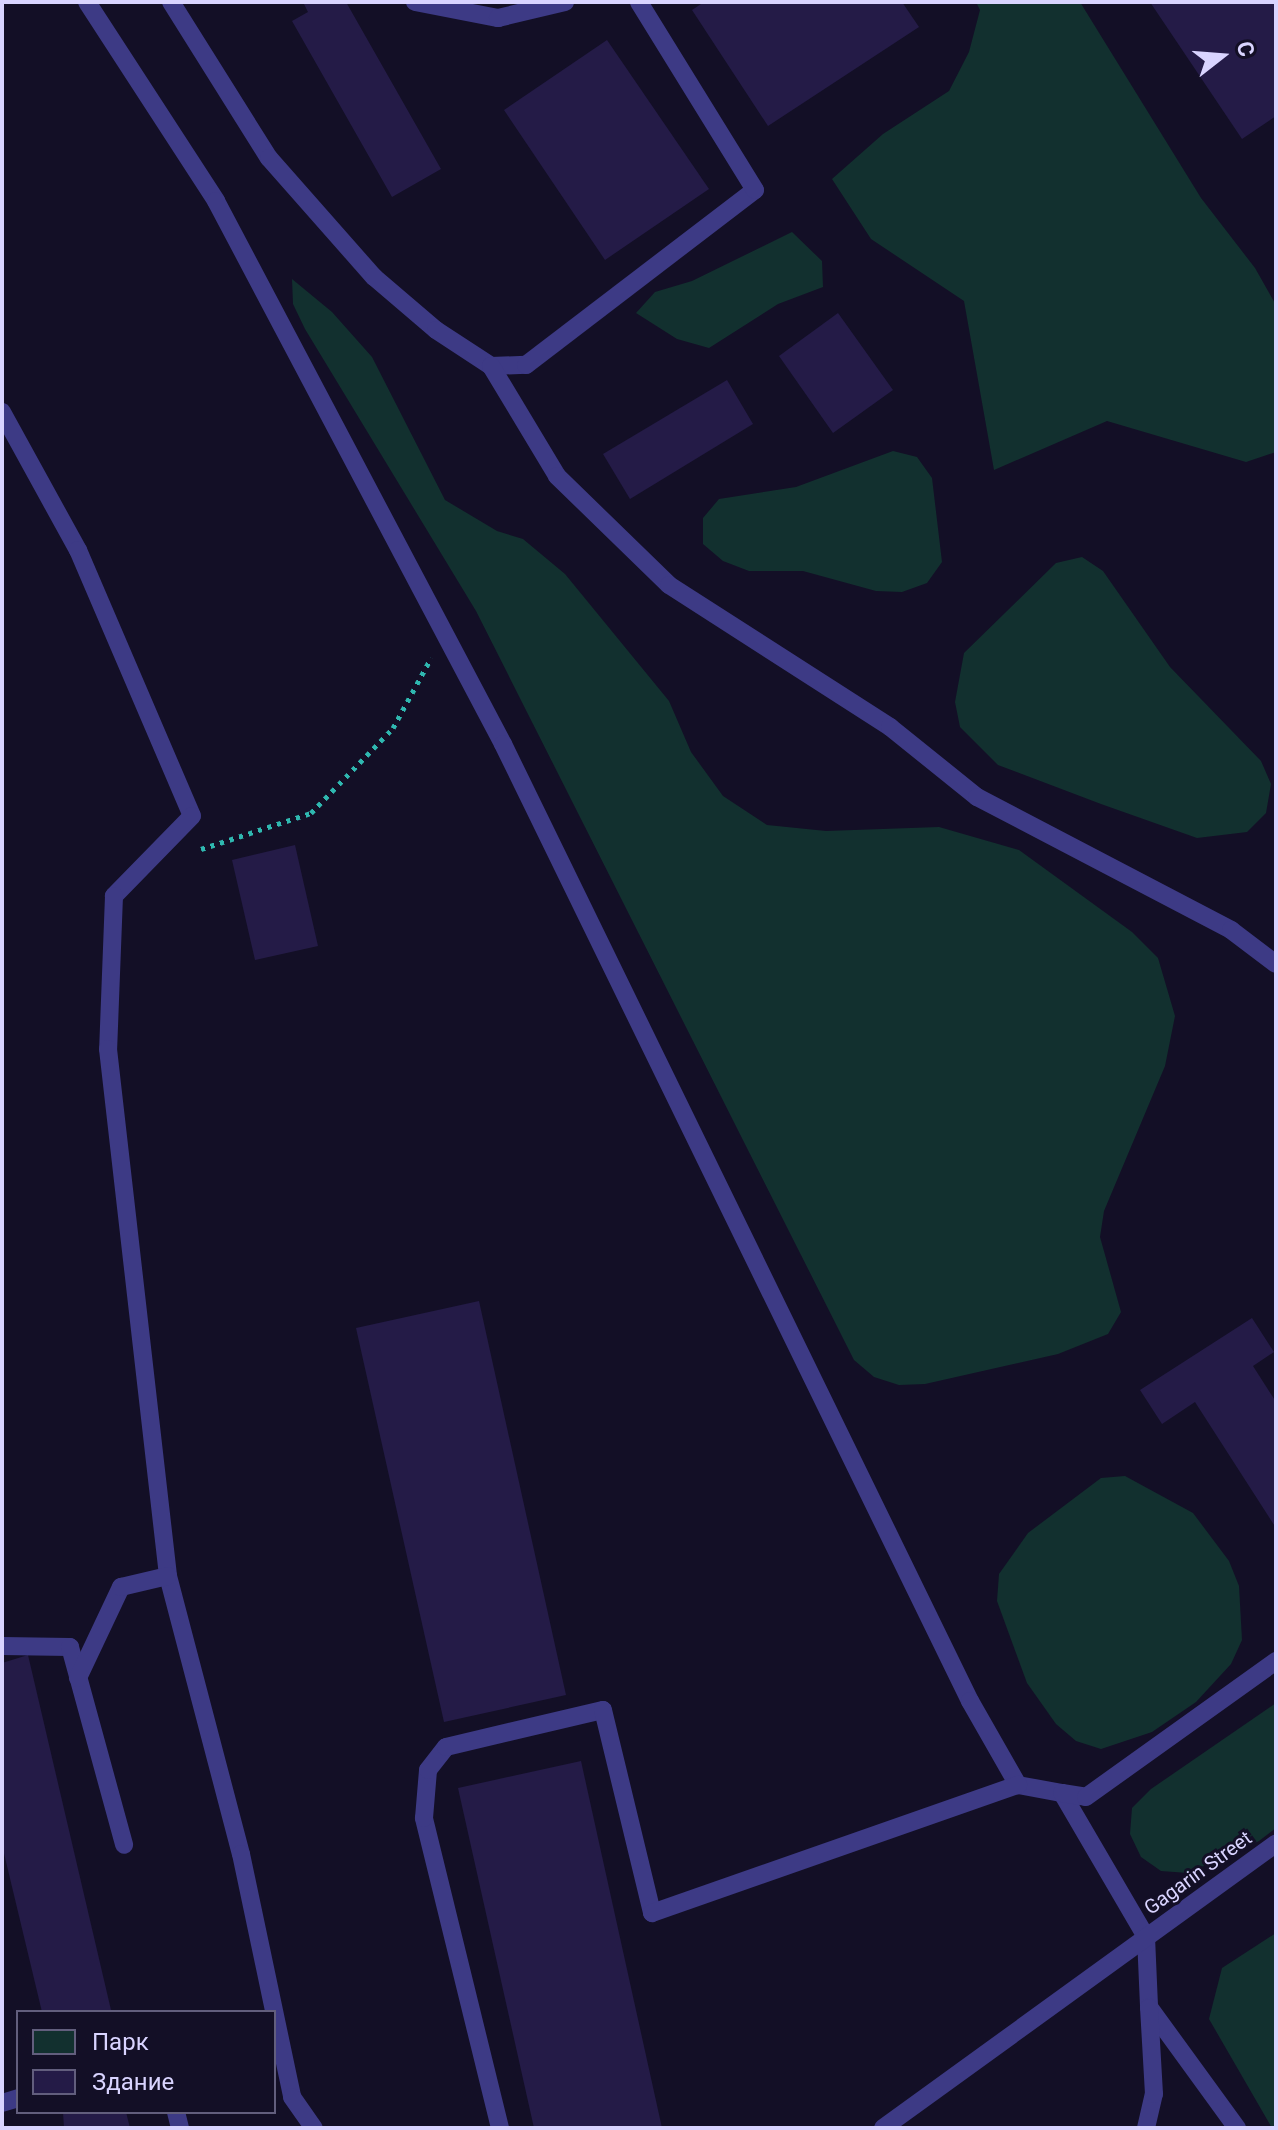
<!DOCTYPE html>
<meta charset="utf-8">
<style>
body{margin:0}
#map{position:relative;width:1278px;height:2130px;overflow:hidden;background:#130f26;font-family:Roboto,sans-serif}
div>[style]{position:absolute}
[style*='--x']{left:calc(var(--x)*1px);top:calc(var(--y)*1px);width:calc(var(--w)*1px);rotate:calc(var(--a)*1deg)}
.green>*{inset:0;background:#12302f}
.building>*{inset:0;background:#241b47}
.path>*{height:5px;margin-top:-2.5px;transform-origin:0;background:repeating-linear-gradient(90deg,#2fb8b0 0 4px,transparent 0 10px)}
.lane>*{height:18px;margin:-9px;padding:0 9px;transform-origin:9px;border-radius:9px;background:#3d3a85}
span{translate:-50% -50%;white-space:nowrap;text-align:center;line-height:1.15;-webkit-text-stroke:6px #130f26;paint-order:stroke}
.street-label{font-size:20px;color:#d9d4ff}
.frame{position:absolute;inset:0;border:4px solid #d9d4ff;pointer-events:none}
.legend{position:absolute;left:16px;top:2010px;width:260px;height:104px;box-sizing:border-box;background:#130f26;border:2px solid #625e7d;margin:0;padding:10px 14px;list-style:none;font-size:24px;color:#d9d4ff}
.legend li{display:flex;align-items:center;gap:16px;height:40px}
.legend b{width:40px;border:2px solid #625e7d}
.north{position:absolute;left:1182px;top:16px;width:80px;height:80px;-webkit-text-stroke:6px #130f26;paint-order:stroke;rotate:73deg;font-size:22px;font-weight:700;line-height:32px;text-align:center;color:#d9d4ff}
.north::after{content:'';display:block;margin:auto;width:28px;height:36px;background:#d9d4ff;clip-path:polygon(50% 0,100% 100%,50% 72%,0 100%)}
</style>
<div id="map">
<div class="green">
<div style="clip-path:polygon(976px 2px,1080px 2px,1201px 198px,1255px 268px,1276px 305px,1276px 452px,1246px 462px,1107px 421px,994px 470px,964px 301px,871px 239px,832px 179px,883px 134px,949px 91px,969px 52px,980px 10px)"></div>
<div style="clip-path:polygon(792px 232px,822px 261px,823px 287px,778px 304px,709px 348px,677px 339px,636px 313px,655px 292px,692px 281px)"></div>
<div style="clip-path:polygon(292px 279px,332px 312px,372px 357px,445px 500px,497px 531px,523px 539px,565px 574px,669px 701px,691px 752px,723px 796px,767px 825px,826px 831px,939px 827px,1019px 850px,1132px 932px,1158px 958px,1175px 1016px,1165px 1066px,1104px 1211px,1100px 1237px,1121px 1312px,1108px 1334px,1058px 1354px,925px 1384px,899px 1385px,874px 1377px,854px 1360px,476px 611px,305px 329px,293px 304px)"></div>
<div style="clip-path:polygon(893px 451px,917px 457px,932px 478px,942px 562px,927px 583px,902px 592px,876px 591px,803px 571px,749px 571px,723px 561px,703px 544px,703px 518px,719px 499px,796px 487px)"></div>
<div style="clip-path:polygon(1082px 557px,1103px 571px,1170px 667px,1261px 761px,1271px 784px,1266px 813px,1247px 832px,1197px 838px,1101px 804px,998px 765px,960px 727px,955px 702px,964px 653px,1056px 563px)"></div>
<div style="clip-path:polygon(1125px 1476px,1193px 1513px,1229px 1561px,1239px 1586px,1242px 1640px,1231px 1664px,1196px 1702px,1152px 1732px,1101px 1749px,1076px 1741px,1056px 1724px,1027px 1683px,997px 1601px,999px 1574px,1028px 1533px,1101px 1478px)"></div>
<div style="clip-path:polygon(1276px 1703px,1276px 1828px,1259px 1841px,1188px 1873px,1161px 1871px,1141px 1857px,1130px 1834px,1132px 1808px,1151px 1789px)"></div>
<div style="clip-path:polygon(1276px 1933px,1276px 2128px,1272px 2128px,1209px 2019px,1222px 1968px)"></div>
</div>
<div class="building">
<div style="clip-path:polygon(303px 2px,346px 2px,441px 169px,392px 197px,292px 21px,308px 12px)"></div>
<div style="clip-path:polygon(704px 2px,902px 2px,919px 27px,768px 126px,692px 10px)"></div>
<div style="clip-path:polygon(1150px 2px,1276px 2px,1276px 116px,1242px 139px)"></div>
<div style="clip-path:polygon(607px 40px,709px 189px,605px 260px,504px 110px)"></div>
<div style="clip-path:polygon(838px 313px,893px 390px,833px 433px,779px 356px)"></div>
<div style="clip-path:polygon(727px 380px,753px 424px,630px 499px,603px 454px)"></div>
<div style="clip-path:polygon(295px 845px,318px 946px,255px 960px,232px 860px)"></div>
<div style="clip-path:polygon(479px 1301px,566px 1695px,444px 1722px,356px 1328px)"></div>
<div style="clip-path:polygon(1252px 1318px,1274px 1352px,1253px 1366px,1276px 1402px,1276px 1528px,1195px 1402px,1162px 1424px,1140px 1390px)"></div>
<div style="clip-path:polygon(28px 1655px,111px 2010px,42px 2012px,2px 1845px,2px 1663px)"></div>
<div style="clip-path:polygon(581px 1761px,662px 2128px,534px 2128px,458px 1788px)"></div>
<div style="clip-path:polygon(63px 2112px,126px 2112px,130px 2128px,64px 2128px)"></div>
</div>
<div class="path">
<div style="--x:201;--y:849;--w:116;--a:-18.1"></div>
<div style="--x:311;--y:813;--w:118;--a:-46"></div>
<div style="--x:393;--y:728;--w:80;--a:-61.5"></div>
</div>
<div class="lane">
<div style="--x:87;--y:2;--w:237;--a:57"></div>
<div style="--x:216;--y:201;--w:614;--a:62.14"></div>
<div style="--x:503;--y:744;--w:1065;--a:63.99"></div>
<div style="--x:970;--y:1701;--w:97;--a:60.3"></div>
<div style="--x:1018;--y:1785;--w:45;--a:10.3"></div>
<div style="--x:1062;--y:1793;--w:167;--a:59.7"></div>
<div style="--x:1146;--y:1937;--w:70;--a:87.5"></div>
<div style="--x:1149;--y:2007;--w:150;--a:54"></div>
<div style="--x:171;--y:2;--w:184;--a:57.9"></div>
<div style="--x:269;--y:158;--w:159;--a:48.6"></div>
<div style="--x:374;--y:277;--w:82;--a:40.5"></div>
<div style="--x:436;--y:330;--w:66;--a:33.2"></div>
<div style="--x:491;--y:366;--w:35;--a:-2"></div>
<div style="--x:526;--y:365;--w:288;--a:-37.4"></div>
<div style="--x:755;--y:190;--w:221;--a:-121.7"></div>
<div style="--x:415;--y:2;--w:85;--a:10.9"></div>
<div style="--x:498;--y:18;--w:69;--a:-13.4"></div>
<div style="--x:491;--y:366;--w:128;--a:59"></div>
<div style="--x:557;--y:476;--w:156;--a:44.2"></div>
<div style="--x:669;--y:585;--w:263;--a:32.7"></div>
<div style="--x:890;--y:727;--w:112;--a:38.8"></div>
<div style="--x:977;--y:797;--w:287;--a:27.6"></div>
<div style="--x:1231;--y:930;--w:56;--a:37.1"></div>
<div style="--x:2;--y:412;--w:158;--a:61.2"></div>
<div style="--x:78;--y:550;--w:289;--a:66.8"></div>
<div style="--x:192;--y:816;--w:112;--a:134.3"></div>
<div style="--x:114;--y:896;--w:153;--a:92.2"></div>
<div style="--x:108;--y:1049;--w:530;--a:83.5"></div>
<div style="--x:168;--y:1576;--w:287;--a:75.3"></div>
<div style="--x:241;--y:1854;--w:248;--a:78.1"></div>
<div style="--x:292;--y:2097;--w:38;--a:55"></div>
<div style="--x:2;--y:1646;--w:68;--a:0.8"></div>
<div style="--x:70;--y:1647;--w:205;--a:74.7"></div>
<div style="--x:78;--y:1678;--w:101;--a:-64.7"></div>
<div style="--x:121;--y:1587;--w:48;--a:-13.2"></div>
<div style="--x:1062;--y:1793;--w:24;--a:9"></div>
<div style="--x:1086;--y:1797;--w:234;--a:-35.6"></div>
<div style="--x:2;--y:2103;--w:17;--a:-17"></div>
<div style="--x:176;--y:2112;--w:16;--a:76"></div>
<div style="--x:500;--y:2128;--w:319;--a:-103.8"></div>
<div style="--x:424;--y:1818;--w:48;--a:-85.2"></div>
<div style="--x:428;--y:1770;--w:29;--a:-52"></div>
<div style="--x:446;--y:1747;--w:161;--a:-13.3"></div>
<div style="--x:603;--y:1710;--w:209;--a:76.4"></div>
<div style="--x:652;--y:1913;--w:388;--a:-19.3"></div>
<div style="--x:883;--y:2128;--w:485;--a:-35.9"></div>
<div style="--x:1146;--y:2128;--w:35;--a:-77"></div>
<div style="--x:1154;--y:2094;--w:86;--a:-93.3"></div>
</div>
<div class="street-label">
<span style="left:1198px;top:1873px;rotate:-36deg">Gagarin Street</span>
</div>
<div class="frame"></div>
<ul class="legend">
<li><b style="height:22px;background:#12302f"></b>Парк</li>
<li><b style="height:22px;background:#241b47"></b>Здание</li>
</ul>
<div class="north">С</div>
</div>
